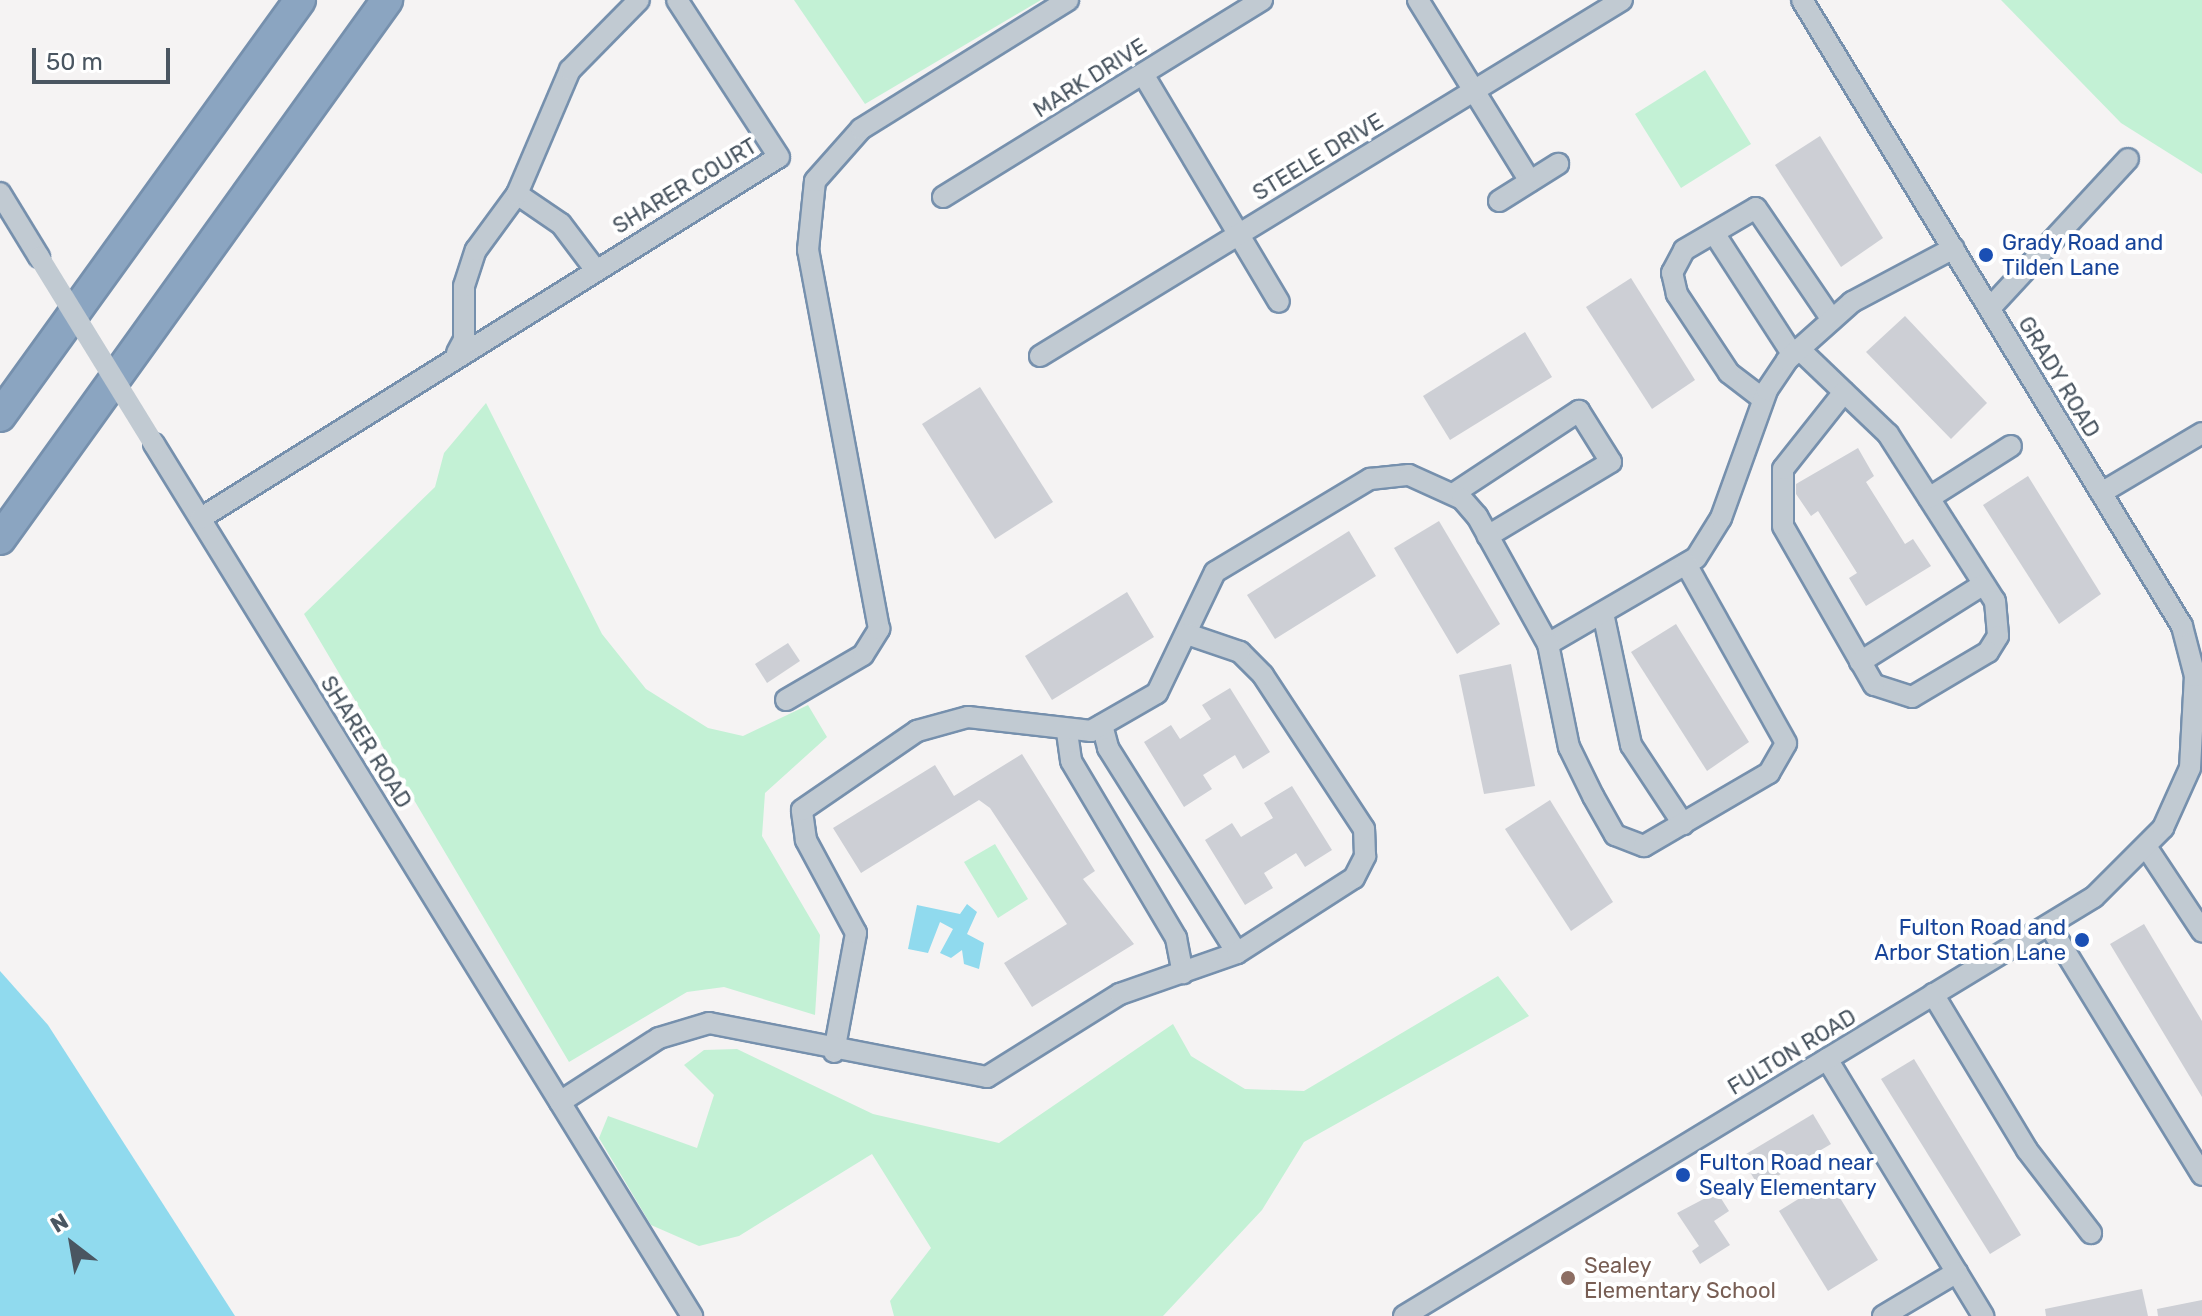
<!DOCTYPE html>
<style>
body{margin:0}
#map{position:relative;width:2202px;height:1316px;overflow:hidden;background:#f5f3f3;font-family:Rubik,sans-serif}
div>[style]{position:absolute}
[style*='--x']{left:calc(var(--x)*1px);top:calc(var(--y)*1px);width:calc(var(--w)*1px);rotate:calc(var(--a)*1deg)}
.green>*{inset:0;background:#c3f1d5}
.water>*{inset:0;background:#90daee}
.building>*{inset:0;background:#cdcfd5}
.roads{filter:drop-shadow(2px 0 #7690ad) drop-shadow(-2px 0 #7690ad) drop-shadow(0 2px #7690ad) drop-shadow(0 -2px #7690ad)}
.minor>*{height:20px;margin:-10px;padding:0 10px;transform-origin:10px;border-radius:10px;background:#c1cad2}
.highway>*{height:30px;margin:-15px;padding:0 15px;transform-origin:15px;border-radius:15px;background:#8ba5c1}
.minor-bridge>*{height:20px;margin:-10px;padding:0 10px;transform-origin:10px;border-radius:10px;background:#c1cad2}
.dots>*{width:22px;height:22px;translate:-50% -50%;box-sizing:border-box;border:4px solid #fff;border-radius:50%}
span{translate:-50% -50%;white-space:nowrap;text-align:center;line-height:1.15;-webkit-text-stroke:8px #fff;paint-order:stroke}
.street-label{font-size:22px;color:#4a5661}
.transit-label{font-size:22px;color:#164399}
.left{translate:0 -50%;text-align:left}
.right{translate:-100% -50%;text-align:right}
.education-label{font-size:22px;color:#785e54}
.north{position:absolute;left:32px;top:1204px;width:80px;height:80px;-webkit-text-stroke:6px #fff;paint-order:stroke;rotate:329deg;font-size:22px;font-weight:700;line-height:32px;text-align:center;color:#4a5661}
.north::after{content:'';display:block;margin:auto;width:28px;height:36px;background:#4a5661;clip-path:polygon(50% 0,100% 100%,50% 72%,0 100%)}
.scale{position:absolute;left:32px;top:48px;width:138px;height:36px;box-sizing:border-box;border:4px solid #4a5661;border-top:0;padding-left:10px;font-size:24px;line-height:28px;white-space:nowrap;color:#4a5661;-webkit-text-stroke:6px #fff;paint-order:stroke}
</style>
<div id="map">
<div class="green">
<div style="clip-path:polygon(794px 0,1041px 0,865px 104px)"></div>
<div style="clip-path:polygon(2001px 0,2202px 0,2202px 174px,2121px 123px)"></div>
<div style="clip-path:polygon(1705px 70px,1751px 144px,1681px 188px,1635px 114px)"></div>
<div style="clip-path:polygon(486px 403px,602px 634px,646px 689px,708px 728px,743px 736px,808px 705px,827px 737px,765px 793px,762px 836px,820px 935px,815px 1015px,724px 987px,687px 992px,569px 1062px,304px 614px,435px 487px,444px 453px)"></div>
<div style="clip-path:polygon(995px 844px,1028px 899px,998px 918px,964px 862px)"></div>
<div style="clip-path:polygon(1498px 976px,1529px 1016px,1304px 1142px,1262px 1210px,1163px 1316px,894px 1316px,890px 1301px,931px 1248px,872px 1154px,739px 1236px,699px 1246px,651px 1225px,599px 1138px,608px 1116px,697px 1148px,714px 1095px,684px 1065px,704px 1050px,737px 1049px,873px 1114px,999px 1143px,1173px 1024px,1191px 1056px,1245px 1089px,1304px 1091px)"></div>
</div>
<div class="water">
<div style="clip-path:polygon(967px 904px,977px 912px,967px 934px,984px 943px,979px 969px,964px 964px,962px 950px,951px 958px,940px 953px,953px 929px,940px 922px,928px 953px,908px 949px,917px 905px,960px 914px)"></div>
<div style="clip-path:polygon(0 971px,48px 1025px,235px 1316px,0 1316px)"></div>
</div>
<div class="building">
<div style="clip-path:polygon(1820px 136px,1883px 238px,1841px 267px,1775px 165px)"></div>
<div style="clip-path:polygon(1631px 278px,1695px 380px,1652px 409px,1586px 307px)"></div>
<div style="clip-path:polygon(1905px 316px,1987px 403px,1951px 439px,1866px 352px)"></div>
<div style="clip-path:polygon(1525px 332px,1552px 377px,1450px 440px,1423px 396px)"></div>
<div style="clip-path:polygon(980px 387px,1053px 502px,995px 539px,922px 424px)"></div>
<div style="clip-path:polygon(1858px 448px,1874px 476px,1866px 482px,1905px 544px,1913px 539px,1931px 566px,1866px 606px,1849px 578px,1857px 573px,1818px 511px,1811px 516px,1796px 494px,1796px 484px)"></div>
<div style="clip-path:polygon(2028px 476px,2101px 594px,2059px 624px,1983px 505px)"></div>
<div style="clip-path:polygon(1439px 521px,1500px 624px,1457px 654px,1394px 548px)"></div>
<div style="clip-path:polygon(1349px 531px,1376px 576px,1275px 639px,1247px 595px)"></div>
<div style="clip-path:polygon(1127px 592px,1154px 637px,1052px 700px,1025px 656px)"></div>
<div style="clip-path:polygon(1676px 624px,1749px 742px,1707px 771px,1631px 652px)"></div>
<div style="clip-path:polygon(788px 643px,800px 661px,767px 683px,755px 664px)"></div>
<div style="clip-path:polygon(1511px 664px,1535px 786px,1484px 794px,1459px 675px)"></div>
<div style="clip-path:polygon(1230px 688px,1270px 752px,1243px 769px,1235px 755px,1203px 775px,1212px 789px,1184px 807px,1144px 742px,1171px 725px,1180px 739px,1211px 719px,1202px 705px)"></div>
<div style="clip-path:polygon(1022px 754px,1095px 871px,1083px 879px,1134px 944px,1032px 1007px,1004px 963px,1067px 924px,990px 808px,979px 800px,861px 873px,833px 828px,935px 765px,954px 796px)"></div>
<div style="clip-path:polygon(1292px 786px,1332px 850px,1305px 867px,1296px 853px,1264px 873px,1273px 888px,1245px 905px,1205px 840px,1232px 823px,1241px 837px,1273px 818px,1264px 803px)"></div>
<div style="clip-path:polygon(1550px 800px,1613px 902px,1571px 931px,1505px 829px)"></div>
<div style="clip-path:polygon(2144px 924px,2202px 1021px,2202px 1097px,2110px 944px)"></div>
<div style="clip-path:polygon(1914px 1059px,2021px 1235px,1990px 1254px,1881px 1079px)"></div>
<div style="clip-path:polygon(1813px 1114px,1831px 1144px,1759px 1187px,1741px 1157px)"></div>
<div style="clip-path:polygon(1829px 1180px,1878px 1260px,1828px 1291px,1779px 1211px)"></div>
<div style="clip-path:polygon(1717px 1192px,1729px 1211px,1714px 1221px,1730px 1245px,1700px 1264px,1692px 1251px,1699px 1246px,1677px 1213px)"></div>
<div style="clip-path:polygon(2142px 1289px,2148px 1316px,2046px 1316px,2045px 1309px)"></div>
<div style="clip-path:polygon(2202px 1300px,2202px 1316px,2158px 1316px,2157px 1309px)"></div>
</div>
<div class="roads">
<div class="minor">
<div style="--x:1418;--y:0;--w:213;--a:58.3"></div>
<div style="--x:1143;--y:74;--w:265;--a:59.2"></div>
<div style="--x:0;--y:193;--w:75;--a:58.6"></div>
<div style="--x:517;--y:194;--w:53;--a:34.3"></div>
<div style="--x:561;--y:224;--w:56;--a:52.9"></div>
<div style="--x:943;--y:197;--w:375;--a:-31.7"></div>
<div style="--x:1499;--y:201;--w:70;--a:-32.1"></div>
<div style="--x:1714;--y:233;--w:145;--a:57.1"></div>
<div style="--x:1990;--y:308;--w:203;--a:-47.2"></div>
<div style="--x:1799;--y:349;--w:123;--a:43.7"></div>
<div style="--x:1888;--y:434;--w:198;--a:57.4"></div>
<div style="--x:1995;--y:601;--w:35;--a:85"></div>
<div style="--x:1998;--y:636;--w:19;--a:122"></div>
<div style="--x:1988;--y:652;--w:88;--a:149.4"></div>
<div style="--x:1912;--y:697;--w:40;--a:-162"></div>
<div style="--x:1874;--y:685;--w:183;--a:-119.8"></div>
<div style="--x:1783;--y:526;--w:57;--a:-90"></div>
<div style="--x:1783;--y:469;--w:98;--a:-51.6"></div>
<div style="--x:457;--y:353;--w:15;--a:-62"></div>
<div style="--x:464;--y:340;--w:54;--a:-90"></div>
<div style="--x:464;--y:286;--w:38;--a:-72"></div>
<div style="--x:476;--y:250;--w:69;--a:-53.8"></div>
<div style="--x:517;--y:194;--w:135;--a:-66.9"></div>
<div style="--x:570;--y:70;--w:98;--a:-45.4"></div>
<div style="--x:1040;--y:356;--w:682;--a:-31.45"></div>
<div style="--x:1763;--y:399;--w:43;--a:-142.6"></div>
<div style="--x:1729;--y:373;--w:95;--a:-123.4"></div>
<div style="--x:1677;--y:294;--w:22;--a:-103"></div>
<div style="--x:1672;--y:273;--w:26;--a:-62"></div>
<div style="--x:1684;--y:250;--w:83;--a:-30.3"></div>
<div style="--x:1756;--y:208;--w:135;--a:55.8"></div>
<div style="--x:154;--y:444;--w:1025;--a:58.33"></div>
<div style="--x:2101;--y:493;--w:117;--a:-30.7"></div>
<div style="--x:1453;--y:494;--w:151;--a:-33.4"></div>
<div style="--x:1579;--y:411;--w:60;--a:57.9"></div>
<div style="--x:1611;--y:462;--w:144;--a:149"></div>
<div style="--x:1929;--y:498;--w:97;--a:-32.4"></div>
<div style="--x:201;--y:518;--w:681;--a:-31.99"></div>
<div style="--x:779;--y:157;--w:187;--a:-123"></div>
<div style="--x:1603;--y:613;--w:135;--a:78"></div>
<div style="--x:1631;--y:745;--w:95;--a:56.6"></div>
<div style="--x:1548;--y:644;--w:171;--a:-30.2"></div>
<div style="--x:1696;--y:558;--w:47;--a:-58"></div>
<div style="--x:1721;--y:518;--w:136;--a:-70.2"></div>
<div style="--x:1767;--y:390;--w:36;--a:-56"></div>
<div style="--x:1787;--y:360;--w:87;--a:-41.7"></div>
<div style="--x:1852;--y:302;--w:115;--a:-27.9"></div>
<div style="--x:1860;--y:662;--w:146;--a:-32.2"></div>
<div style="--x:786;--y:700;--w:89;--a:-30.3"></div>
<div style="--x:863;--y:655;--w:31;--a:-58"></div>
<div style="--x:879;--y:629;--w:386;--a:-100.6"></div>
<div style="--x:808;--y:250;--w:69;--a:-84.2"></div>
<div style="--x:815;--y:181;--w:69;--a:-48.5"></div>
<div style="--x:861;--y:129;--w:244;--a:-31.9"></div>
<div style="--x:1102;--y:725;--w:24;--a:75"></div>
<div style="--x:1108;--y:748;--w:242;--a:57.8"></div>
<div style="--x:1067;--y:732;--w:29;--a:82"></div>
<div style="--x:1071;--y:761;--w:206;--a:59.3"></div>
<div style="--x:1176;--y:938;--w:36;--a:79"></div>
<div style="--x:2147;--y:848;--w:100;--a:56.5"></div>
<div style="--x:2049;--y:925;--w:293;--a:58.5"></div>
<div style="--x:1933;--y:994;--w:182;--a:58.9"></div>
<div style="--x:2027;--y:1150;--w:105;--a:52.4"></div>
<div style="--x:834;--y:1052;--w:121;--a:-79.5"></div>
<div style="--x:856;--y:933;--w:106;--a:-118.3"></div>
<div style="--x:806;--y:840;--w:30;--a:-98"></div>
<div style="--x:802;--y:810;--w:140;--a:-34.5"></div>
<div style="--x:917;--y:731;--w:53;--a:-15.4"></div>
<div style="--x:968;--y:717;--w:124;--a:6.5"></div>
<div style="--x:1091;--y:731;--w:76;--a:-29.9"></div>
<div style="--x:1157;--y:693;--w:134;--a:-64.4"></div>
<div style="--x:1215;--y:572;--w:181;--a:-31"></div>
<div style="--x:1370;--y:479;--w:39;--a:-6"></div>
<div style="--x:1409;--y:475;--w:58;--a:24.4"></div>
<div style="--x:1462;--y:499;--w:23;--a:49"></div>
<div style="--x:1477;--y:516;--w:146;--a:61"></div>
<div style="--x:1548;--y:644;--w:105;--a:78.5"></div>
<div style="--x:1569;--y:747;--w:55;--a:63.9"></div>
<div style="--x:1593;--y:796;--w:45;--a:60.6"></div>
<div style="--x:1615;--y:835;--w:31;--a:21"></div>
<div style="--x:1644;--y:846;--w:145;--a:-30.3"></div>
<div style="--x:1769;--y:773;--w:34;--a:-60"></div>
<div style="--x:1786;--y:743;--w:205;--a:-119.2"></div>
<div style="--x:1827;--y:1059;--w:301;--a:58.7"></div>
<div style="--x:560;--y:1102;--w:118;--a:-32.9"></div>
<div style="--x:659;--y:1038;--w:52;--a:-16.7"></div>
<div style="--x:709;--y:1023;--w:283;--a:11"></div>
<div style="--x:987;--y:1077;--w:157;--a:-32"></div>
<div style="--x:1120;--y:994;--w:124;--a:-19.3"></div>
<div style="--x:1237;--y:953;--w:139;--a:-32.7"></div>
<div style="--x:1354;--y:878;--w:25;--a:-63"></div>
<div style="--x:1365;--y:856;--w:27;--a:-92"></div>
<div style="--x:1364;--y:829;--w:184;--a:-123.3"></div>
<div style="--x:1263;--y:675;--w:33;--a:-135"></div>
<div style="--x:1240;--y:652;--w:56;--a:-161.2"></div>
<div style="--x:1404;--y:1316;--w:807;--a:-31.27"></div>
<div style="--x:2094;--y:897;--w:98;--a:-45"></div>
<div style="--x:2163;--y:828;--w:66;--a:-65.8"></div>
<div style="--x:2190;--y:768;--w:92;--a:-86.9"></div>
<div style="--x:2195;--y:676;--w:52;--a:-104.6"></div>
<div style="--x:2182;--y:626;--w:732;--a:-121.26"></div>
<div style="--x:1883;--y:1316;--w:86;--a:-30.7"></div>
</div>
<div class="highway">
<div style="--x:0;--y:416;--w:513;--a:-54.2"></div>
<div style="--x:0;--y:539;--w:664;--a:-54.32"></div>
</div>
</div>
<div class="minor-bridge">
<div style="--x:39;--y:257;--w:220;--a:58.4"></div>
</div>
<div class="dots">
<div style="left:1986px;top:255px;background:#1a4fb4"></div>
<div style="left:2082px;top:940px;background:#1a4fb4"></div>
<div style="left:1683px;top:1175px;background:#1a4fb4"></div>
<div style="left:1568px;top:1278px;background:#8d6e63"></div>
</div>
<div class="street-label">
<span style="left:1090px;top:78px;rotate:-32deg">MARK DRIVE</span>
<span style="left:1318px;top:157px;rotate:-31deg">STEELE DRIVE</span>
<span style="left:685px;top:186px;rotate:-31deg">SHARER COURT</span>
<span style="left:2059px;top:377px;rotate:59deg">GRADY ROAD</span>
<span style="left:366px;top:742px;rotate:58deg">SHARER ROAD</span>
<span style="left:1792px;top:1052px;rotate:-31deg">FULTON ROAD</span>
</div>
<div class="transit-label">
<span class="left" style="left:2002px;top:255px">Grady Road and<br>Tilden Lane</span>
<span class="right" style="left:2066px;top:940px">Fulton Road and<br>Arbor Station Lane</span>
<span class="left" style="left:1699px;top:1175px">Fulton Road near<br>Sealy Elementary</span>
</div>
<div class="education-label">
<span class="left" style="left:1584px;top:1278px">Sealey<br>Elementary School</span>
</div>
<div class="north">N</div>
<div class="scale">50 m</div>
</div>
